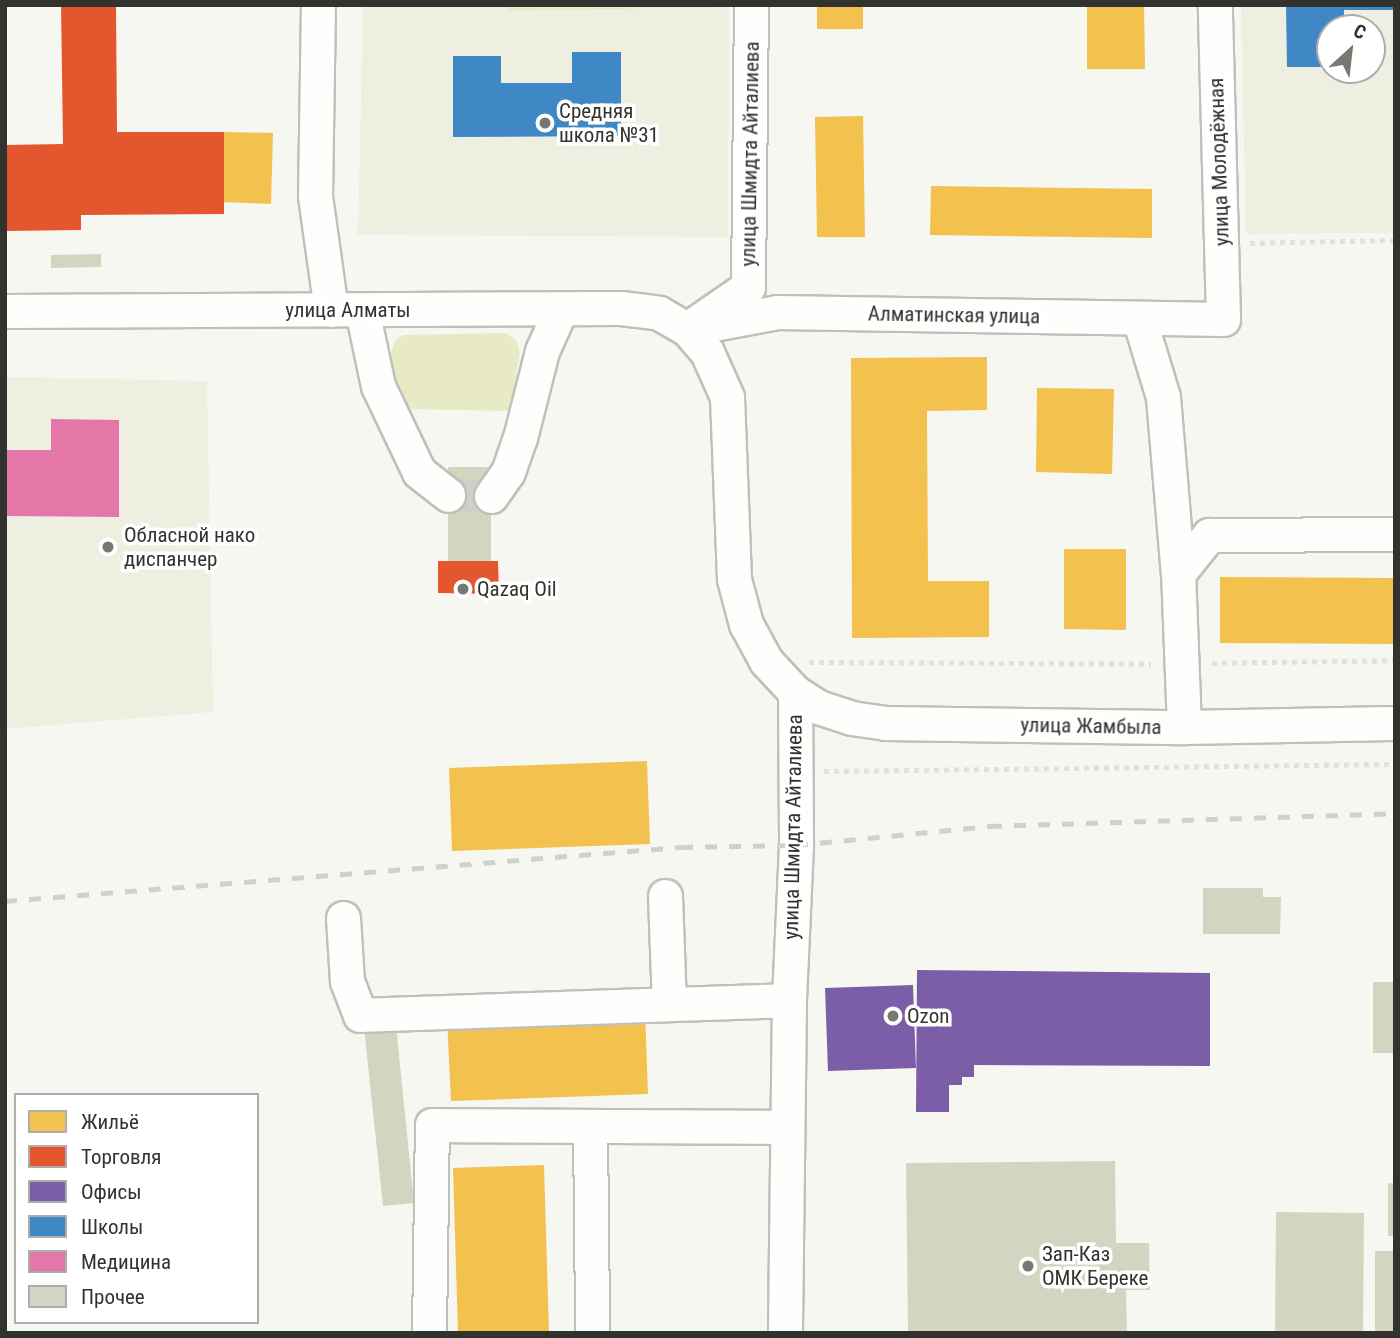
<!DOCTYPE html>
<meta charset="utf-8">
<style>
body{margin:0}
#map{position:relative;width:1400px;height:1338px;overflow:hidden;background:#f6f7f0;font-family:"Roboto Condensed",sans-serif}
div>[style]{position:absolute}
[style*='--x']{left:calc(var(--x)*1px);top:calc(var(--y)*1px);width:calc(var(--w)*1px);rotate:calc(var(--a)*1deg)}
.built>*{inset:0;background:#eeefe0}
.green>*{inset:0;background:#e7eac5}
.homes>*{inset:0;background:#f2c14e}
.shops>*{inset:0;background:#e4572e}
.offices>*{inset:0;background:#7b5ea7}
.schools>*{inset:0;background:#3f88c5}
.health>*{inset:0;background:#e377a8}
.building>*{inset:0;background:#d4d5c1}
.minor-tunnel>*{height:33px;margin-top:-16.5px;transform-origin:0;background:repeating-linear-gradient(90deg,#cfd0c9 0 33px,transparent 0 50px)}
.path>*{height:4.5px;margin-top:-2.25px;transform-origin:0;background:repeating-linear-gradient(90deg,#e0e0dd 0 5px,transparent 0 10px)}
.roads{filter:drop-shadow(2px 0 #c0c0bb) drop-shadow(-2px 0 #c0c0bb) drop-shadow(0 2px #c0c0bb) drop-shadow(0 -2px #c0c0bb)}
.minor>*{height:33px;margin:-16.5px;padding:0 16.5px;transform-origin:16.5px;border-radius:16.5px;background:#fefefd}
.rail>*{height:5px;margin-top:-2.5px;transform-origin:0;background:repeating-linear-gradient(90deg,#d0d0ce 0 12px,transparent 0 24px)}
.dots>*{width:19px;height:19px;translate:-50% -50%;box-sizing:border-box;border:4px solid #fff;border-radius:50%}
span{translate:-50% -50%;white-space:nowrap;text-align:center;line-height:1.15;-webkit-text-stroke:7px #fff;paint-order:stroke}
.poi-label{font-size:21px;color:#32332e}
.left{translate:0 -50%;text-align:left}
.street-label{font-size:21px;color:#32332e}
.frame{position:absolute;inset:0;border:7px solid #32332e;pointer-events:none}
.legend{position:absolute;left:14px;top:1093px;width:245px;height:231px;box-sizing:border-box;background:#fff;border:2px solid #adadab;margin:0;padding:9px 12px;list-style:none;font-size:21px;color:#32332e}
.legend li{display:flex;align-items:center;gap:14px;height:35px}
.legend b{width:35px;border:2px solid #adadab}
.north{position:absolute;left:1316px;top:14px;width:70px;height:70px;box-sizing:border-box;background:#fff;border:2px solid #adadab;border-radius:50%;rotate:27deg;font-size:19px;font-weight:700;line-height:28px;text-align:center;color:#32332e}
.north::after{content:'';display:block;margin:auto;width:24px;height:32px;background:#777872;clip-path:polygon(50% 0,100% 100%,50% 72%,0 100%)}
</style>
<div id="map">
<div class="built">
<div style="clip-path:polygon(363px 5px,507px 5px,507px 11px,729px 7px,728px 237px,358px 235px)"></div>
<div style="clip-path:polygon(evenodd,1241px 5px,1395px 5px,1395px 233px,1246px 234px,1241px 5px,1330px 28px,1372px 28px,1372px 70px,1330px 70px,1330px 28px)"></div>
<div style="clip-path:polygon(5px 377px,207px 381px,213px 712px,5px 729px)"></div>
</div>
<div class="green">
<div style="clip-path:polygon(507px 5px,729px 5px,729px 7px,507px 11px)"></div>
<div style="clip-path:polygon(506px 333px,516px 340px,520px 352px,510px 411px,407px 409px,388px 363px,395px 341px,403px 335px)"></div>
</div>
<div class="homes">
<div style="clip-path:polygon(817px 5px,863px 5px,863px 29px,817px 29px)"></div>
<div style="clip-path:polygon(1087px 5px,1144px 5px,1145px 69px,1087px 69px)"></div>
<div style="clip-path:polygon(863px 116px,865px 237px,817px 237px,815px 117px)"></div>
<div style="clip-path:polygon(224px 132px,273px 133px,271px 204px,222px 202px)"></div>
<div style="clip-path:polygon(931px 186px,1152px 189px,1152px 238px,930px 235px)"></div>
<div style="clip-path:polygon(987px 357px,987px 410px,927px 411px,928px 581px,989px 581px,989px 637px,852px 638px,851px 358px)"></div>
<div style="clip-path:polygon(1037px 388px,1114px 389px,1112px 474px,1036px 472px)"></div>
<div style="clip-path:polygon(1064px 549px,1126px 549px,1126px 630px,1064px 629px)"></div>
<div style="clip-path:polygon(1220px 577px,1395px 578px,1395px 644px,1220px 643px)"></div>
<div style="clip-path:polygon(647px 761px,650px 844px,452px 851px,449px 768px)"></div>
<div style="clip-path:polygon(645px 1011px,648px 1094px,451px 1101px,447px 1018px)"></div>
<div style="clip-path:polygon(544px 1165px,549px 1333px,458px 1333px,453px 1168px)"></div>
</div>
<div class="shops">
<div style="clip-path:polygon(61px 5px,116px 5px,117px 132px,224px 132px,224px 214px,81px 215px,81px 230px,5px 231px,5px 145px,63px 144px)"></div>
<div style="clip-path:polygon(438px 561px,498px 561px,499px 594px,438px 593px)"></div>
</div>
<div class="offices">
<div style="clip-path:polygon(917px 970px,1210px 973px,1210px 1066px,974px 1065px,974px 1077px,962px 1077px,962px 1085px,949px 1085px,949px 1112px,916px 1112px)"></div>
<div style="clip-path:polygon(913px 985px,916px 1068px,828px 1071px,825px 988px)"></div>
</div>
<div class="schools">
<div style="clip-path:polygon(1286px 5px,1395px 5px,1395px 10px,1344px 10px,1344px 28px,1330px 28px,1330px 67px,1287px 67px)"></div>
<div style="clip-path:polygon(572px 52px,621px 52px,621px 136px,453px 137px,453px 56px,501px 56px,501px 83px,572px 83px)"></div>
</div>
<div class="health">
<div style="clip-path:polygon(51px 419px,119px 420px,119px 517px,5px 516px,5px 450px,51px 450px)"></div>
</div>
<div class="building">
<div style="clip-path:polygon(101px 254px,101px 267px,51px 268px,51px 255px)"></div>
<div style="clip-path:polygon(448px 467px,491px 467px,491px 561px,448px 561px)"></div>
<div style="clip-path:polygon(1203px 888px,1263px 888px,1263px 897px,1281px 897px,1280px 934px,1203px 934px)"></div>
<div style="clip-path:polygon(1373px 982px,1395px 982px,1395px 1053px,1373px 1053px)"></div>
<div style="clip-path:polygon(396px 1025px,414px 1203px,383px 1206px,364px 1028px)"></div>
<div style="clip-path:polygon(1115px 1161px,1116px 1243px,1149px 1243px,1150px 1290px,1126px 1290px,1127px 1333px,908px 1333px,906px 1163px)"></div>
<div style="clip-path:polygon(1388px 1183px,1395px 1184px,1395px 1236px,1388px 1236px)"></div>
<div style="clip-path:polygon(1276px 1212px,1364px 1213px,1363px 1333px,1275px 1333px)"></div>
<div style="clip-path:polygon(1375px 1251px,1395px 1251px,1395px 1333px,1375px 1333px)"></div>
</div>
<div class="minor-tunnel">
<div style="--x:448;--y:495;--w:43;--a:1.3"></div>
</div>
<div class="path">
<div style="--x:1250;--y:243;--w:145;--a:-1.2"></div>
<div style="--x:809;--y:662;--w:342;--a:0.3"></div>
<div style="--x:1212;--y:663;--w:183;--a:-0.9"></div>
<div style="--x:824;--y:771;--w:571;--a:-0.7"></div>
</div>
<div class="roads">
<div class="minor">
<div style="--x:318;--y:5;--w:191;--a:90.9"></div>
<div style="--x:315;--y:196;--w:115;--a:82"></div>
<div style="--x:362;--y:310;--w:78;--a:78.1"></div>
<div style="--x:378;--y:386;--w:95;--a:64.5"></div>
<div style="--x:419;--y:472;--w:37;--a:38"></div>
<div style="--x:5;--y:311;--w:616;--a:-0.28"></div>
<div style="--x:621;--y:308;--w:38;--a:7"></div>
<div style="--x:659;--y:313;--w:32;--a:30"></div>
<div style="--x:687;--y:329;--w:30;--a:49"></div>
<div style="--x:707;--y:352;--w:49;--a:66"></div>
<div style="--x:727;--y:397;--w:182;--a:87.8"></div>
<div style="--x:734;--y:579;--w:47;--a:75.1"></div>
<div style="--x:746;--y:624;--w:42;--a:61.6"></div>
<div style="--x:766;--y:661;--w:42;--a:46.9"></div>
<div style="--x:795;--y:692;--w:153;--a:89.6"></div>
<div style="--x:796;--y:845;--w:155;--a:92.6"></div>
<div style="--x:789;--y:1000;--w:333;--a:90.7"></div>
<div style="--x:1139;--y:318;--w:83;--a:73.1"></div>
<div style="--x:1163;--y:397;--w:178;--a:85.2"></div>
<div style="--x:697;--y:322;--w:62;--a:-34.5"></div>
<div style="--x:748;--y:287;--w:282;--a:-89.4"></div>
<div style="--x:687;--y:329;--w:92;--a:-10.7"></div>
<div style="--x:777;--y:312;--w:446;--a:0.9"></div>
<div style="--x:1223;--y:319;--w:314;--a:-91.5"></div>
<div style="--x:491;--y:496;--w:29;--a:-55"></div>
<div style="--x:508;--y:472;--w:36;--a:-71"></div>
<div style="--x:520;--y:438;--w:90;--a:-75.8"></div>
<div style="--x:542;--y:351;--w:46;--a:-65.7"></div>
<div style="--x:795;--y:692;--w:27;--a:33"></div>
<div style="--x:818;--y:707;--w:35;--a:18"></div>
<div style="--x:851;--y:718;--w:34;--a:8"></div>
<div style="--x:885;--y:723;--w:299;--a:0.8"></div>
<div style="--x:1184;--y:727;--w:211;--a:-1.1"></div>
<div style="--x:1184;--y:727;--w:153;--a:-92.2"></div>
<div style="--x:1178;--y:574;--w:50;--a:-51.5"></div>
<div style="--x:1209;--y:535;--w:186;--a:-0.3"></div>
<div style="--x:665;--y:896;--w:108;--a:87.9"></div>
<div style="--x:343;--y:918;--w:63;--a:86.4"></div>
<div style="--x:347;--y:981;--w:36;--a:69"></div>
<div style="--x:360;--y:1015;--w:429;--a:-2"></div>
<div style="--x:590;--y:1126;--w:207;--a:89.4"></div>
<div style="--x:429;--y:1333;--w:208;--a:-89.2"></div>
<div style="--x:432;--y:1125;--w:355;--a:0.3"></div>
</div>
</div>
<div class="rail">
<div style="--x:5;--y:901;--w:678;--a:-4.57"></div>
<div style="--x:681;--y:847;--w:115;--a:-1"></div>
<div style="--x:796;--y:845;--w:195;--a:-5.6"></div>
<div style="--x:990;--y:826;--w:405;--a:-1.8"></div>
</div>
<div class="dots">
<div style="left:545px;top:123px;background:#777872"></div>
<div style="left:108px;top:547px;background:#777872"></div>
<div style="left:463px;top:589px;background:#777872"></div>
<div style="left:893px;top:1016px;background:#777872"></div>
<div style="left:1028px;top:1266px;background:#777872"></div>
</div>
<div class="poi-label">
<span class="left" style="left:559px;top:123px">Средняя<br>школа №31</span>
<span class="left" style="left:124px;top:547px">Обласной нако<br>диспанчер</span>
<span class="left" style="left:477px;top:589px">Qazaq Oil</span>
<span class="left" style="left:907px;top:1016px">Ozon</span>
<span class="left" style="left:1042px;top:1266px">Зап-Каз<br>ОМК Береке</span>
</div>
<div class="street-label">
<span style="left:750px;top:154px;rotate:-89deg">улица Шмидта Айталиева</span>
<span style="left:1219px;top:162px;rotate:-92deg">улица Молодёжная</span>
<span style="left:348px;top:310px">улица Алматы</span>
<span style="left:954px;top:315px;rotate:1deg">Алматинская улица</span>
<span style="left:1091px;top:726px;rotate:1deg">улица Жамбыла</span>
<span style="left:793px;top:827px;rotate:-89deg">улица Шмидта Айталиева</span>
</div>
<div class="frame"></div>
<ul class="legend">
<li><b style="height:19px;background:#f2c14e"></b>Жильё</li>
<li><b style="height:19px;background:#e4572e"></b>Торговля</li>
<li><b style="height:19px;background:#7b5ea7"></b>Офисы</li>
<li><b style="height:19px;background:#3f88c5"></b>Школы</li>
<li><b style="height:19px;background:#e377a8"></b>Медицина</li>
<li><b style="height:19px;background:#d4d5c1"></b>Прочее</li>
</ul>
<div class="north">С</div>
</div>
